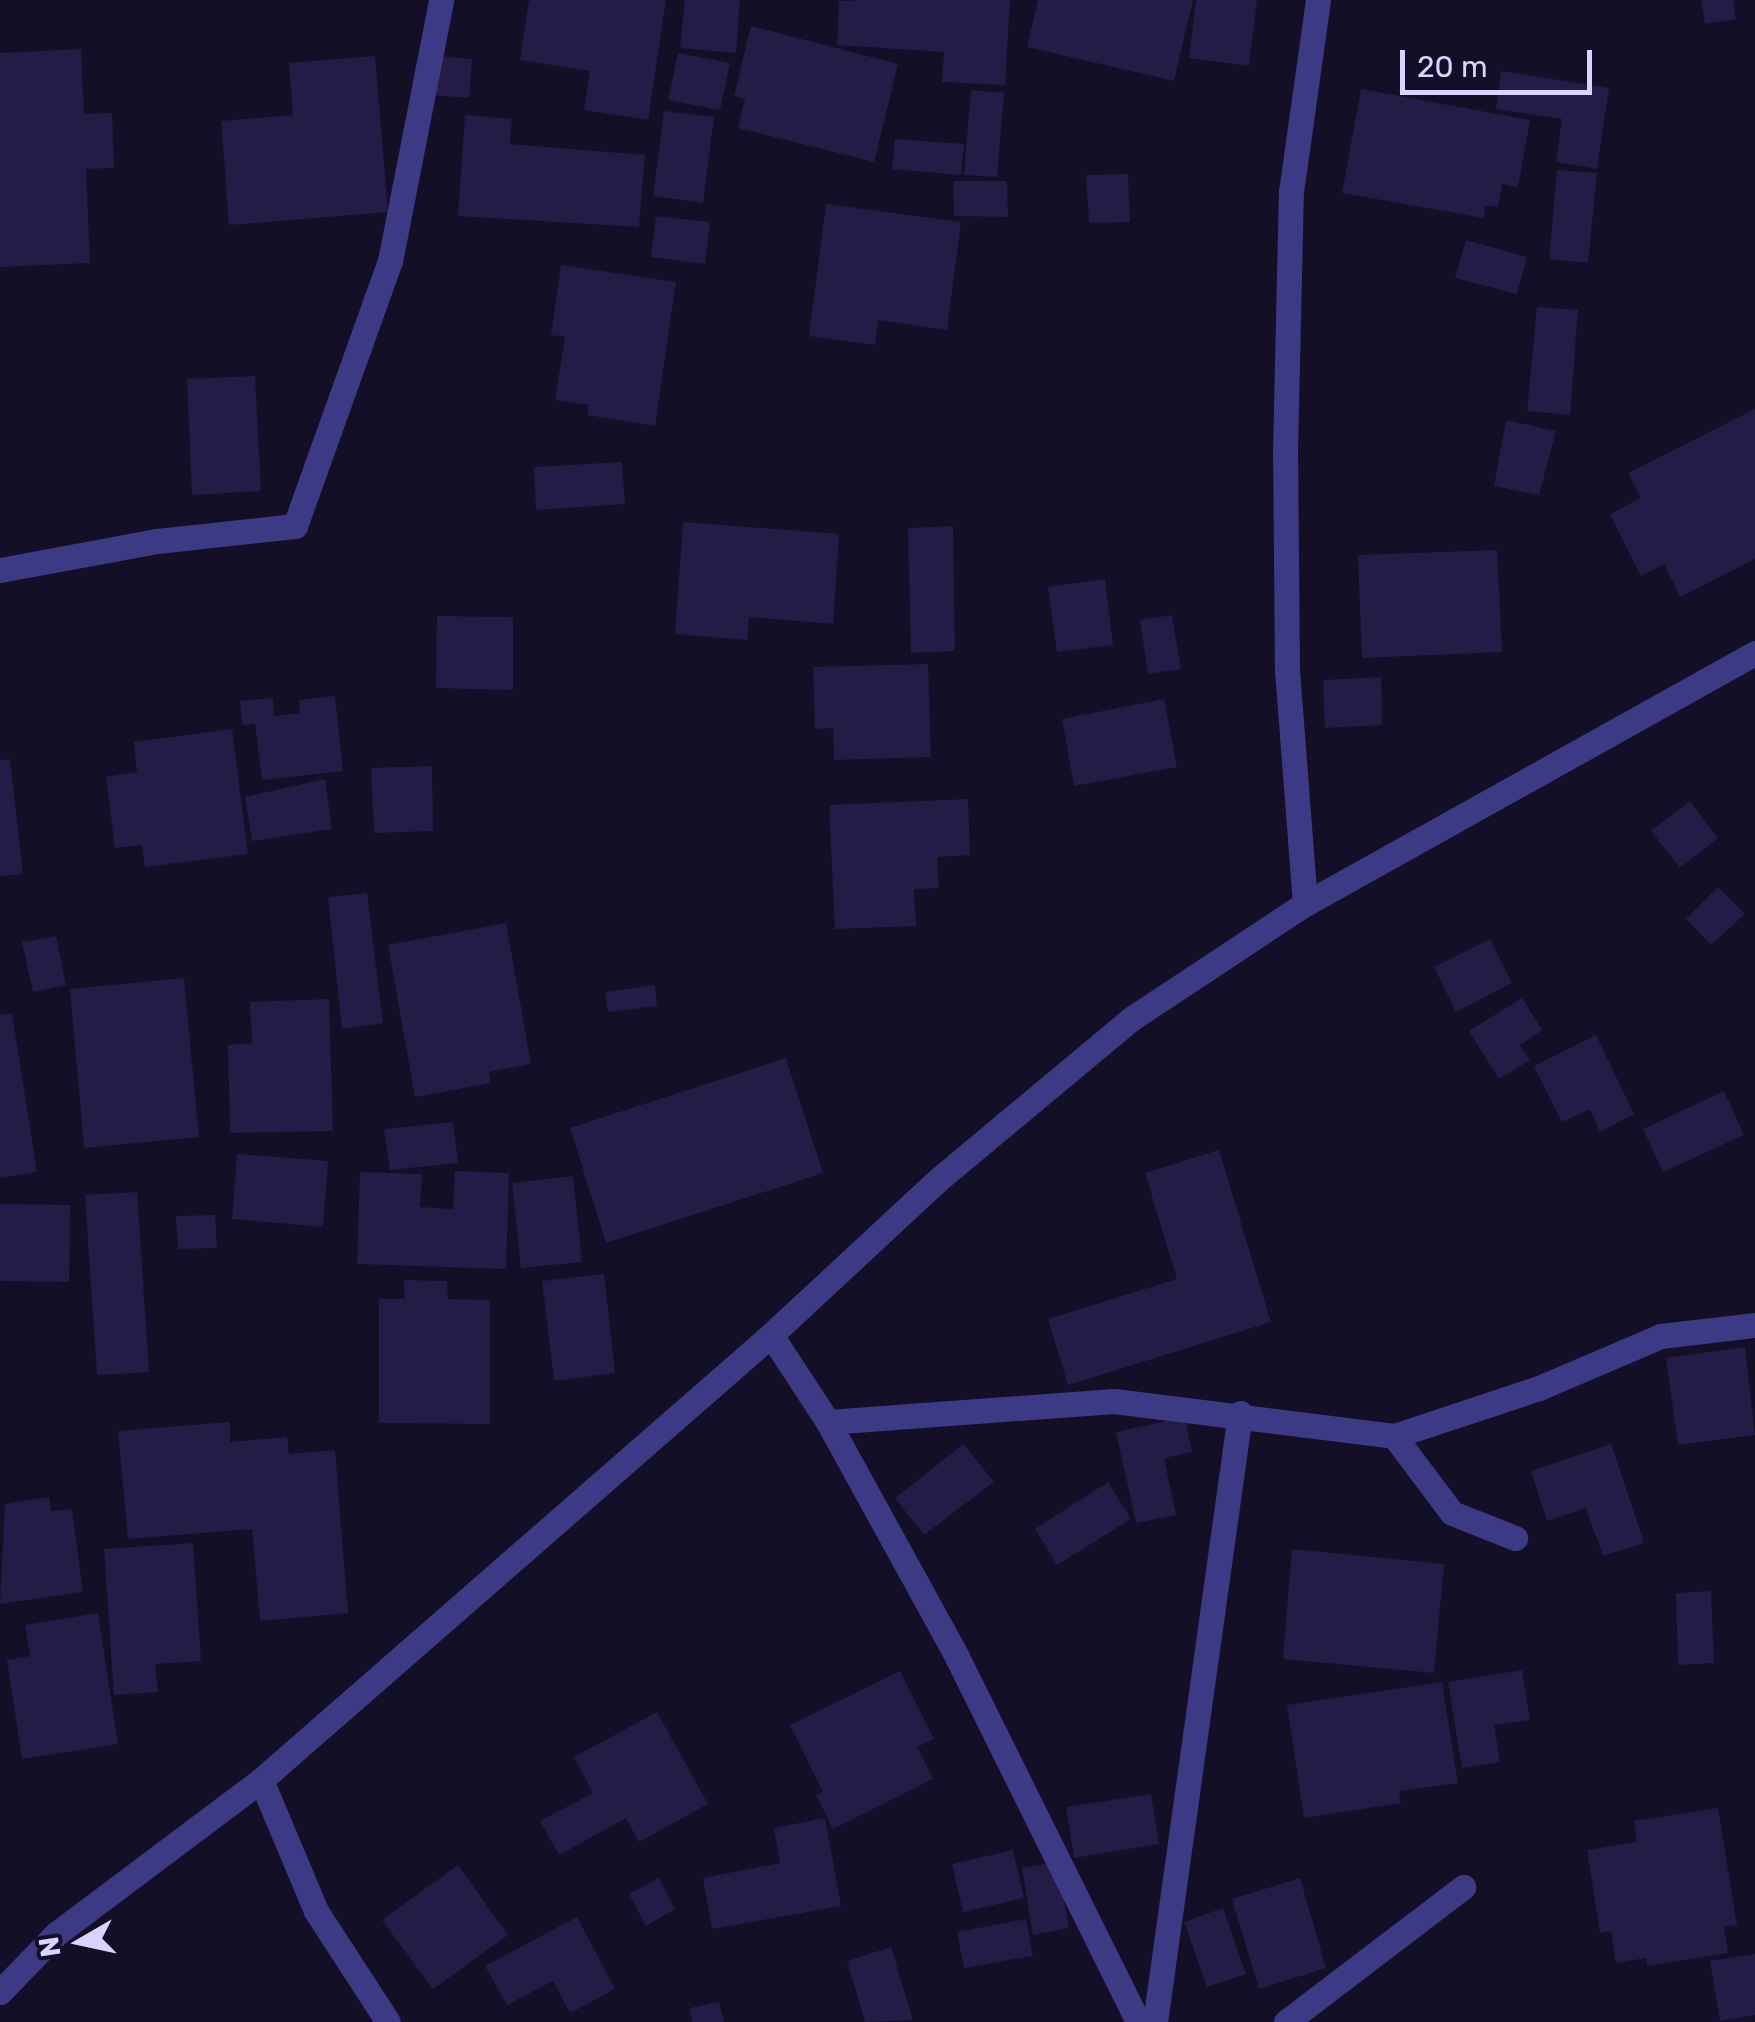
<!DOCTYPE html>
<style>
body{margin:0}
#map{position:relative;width:1755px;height:2022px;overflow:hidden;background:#130f26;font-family:Rubik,sans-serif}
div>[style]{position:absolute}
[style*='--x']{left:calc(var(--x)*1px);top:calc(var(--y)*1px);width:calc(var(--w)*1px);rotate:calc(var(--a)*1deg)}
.building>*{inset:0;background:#241b47}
.minor>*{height:25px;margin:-12.5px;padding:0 12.5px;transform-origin:12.5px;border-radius:12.5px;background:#3d3a85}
span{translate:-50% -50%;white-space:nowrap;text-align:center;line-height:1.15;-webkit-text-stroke:8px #130f26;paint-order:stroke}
.north{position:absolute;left:30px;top:1892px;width:100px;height:100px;-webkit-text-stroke:8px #130f26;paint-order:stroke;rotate:261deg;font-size:28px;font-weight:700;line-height:40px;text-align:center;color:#d9d4ff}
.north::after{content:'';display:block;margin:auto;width:35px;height:45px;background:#d9d4ff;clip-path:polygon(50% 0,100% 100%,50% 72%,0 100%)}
.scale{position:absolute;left:1400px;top:50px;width:192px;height:45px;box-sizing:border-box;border:5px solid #d9d4ff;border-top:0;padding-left:12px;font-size:30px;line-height:35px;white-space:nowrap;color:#d9d4ff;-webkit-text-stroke:8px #130f26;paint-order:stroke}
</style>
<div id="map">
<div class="building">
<div style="clip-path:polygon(529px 0,666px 0,648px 120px,584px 110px,590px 71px,520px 60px)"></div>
<div style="clip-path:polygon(685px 0,740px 0,736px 53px,680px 48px)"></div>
<div style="clip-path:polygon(861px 0,1010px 0,1005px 85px,942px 82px,944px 52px,837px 45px,839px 1px)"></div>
<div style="clip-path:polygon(1038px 0,1193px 0,1174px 81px,1027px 47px)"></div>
<div style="clip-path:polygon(1196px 0,1257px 0,1249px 66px,1189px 58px)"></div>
<div style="clip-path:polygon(1701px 0,1733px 0,1736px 19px,1705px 24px)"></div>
<div style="clip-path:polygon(751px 26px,898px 64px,874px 162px,738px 128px,745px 99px,734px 96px)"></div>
<div style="clip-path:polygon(81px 49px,84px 114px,112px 113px,114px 168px,86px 169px,90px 263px,0 267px,0 53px)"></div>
<div style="clip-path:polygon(678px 53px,730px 63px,720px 110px,668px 100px)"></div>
<div style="clip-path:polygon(375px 56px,388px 212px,229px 225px,221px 121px,293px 115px,289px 63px)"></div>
<div style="clip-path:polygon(437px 56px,472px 59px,469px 98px,434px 95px)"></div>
<div style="clip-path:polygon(1501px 71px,1609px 88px,1597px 169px,1556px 162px,1562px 119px,1496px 109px)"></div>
<div style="clip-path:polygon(1361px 89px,1530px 120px,1518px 187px,1502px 184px,1498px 207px,1485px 205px,1484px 218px,1342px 193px)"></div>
<div style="clip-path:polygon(971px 90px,1004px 93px,997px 177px,964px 175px)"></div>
<div style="clip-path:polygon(664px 111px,714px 117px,703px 203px,653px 196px)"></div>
<div style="clip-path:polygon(465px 115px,512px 119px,510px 144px,645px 155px,639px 227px,458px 216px)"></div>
<div style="clip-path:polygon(895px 139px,964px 144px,961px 175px,892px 169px)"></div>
<div style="clip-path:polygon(1557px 170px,1597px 173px,1588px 263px,1549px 259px)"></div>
<div style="clip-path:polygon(1128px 174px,1130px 222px,1089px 223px,1086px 175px)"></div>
<div style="clip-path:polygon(953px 181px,1007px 181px,1008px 217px,954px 216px)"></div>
<div style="clip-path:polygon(826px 204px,961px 222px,947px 330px,878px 320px,875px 345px,809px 336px)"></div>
<div style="clip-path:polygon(656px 216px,710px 222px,705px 264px,651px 257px)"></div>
<div style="clip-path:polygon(1466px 240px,1527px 257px,1517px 294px,1455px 278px)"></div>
<div style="clip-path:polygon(561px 265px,676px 282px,655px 426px,587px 415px,589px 405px,555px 400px,565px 337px,551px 335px)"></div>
<div style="clip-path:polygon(1537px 307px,1578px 310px,1570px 415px,1527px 411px)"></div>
<div style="clip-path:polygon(255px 376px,261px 491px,192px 495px,187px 379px)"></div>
<div style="clip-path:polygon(1755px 409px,1755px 559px,1680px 597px,1664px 564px,1641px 576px,1610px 514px,1641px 498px,1628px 473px)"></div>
<div style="clip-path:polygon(1506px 420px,1556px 431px,1539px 495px,1494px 486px)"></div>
<div style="clip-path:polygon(622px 462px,625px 504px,536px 510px,534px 467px)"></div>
<div style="clip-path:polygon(683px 522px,839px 534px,833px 624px,749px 617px,747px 640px,675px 634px)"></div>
<div style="clip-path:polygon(953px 526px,955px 651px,911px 653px,908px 528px)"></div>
<div style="clip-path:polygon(1497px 550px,1502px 652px,1362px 658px,1358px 555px)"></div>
<div style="clip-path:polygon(1105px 579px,1113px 645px,1057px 652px,1048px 587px)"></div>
<div style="clip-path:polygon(1172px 615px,1181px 669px,1148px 674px,1140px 620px)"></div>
<div style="clip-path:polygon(437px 616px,513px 617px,513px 690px,436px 688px)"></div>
<div style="clip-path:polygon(928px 664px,931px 757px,834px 760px,833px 728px,815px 729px,813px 667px)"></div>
<div style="clip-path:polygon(1381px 677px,1382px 725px,1325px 728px,1323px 680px)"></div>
<div style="clip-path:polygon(335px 696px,343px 771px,262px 780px,255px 724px,242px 725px,240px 701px,273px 698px,274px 716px,300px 713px,299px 700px)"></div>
<div style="clip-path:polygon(1164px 699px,1177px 767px,1074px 786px,1062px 719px)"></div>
<div style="clip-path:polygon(232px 729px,248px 854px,145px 867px,142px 845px,115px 848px,106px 777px,137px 772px,134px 742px)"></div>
<div style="clip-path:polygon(10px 759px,23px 874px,0 876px,0 760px)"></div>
<div style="clip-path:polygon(432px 766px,433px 831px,374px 833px,371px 768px)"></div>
<div style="clip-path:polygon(325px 779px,332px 829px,252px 841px,245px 797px)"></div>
<div style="clip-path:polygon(968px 799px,970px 855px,937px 857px,939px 888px,914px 889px,916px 926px,835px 929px,829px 805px)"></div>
<div style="clip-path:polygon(1690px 801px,1718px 838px,1680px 868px,1651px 831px)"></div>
<div style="clip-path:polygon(1718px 887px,1745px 914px,1711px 945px,1686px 919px)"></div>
<div style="clip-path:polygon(367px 893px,383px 1023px,342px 1029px,328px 897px)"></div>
<div style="clip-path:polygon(506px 923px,531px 1064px,489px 1072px,491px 1083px,415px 1097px,388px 945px)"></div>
<div style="clip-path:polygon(56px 936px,66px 985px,33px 992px,22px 942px)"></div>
<div style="clip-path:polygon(1490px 939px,1512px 983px,1456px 1012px,1434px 967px)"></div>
<div style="clip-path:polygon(184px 978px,199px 1137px,84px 1148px,70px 989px)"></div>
<div style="clip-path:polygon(655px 985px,657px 1006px,608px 1012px,605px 992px)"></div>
<div style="clip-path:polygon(1522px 998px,1542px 1030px,1520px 1045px,1530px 1060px,1499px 1079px,1469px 1031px)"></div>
<div style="clip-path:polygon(329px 999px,333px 1131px,230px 1133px,228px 1045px,252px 1043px,250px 1002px)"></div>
<div style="clip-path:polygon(12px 1013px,37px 1172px,0 1178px,0 1015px)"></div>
<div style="clip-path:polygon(1596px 1035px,1634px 1114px,1600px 1132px,1590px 1109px,1562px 1122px,1534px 1066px)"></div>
<div style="clip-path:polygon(786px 1058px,823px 1173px,606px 1243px,570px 1128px)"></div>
<div style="clip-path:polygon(1724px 1091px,1744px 1135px,1663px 1172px,1643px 1129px)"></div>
<div style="clip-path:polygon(453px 1122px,458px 1163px,390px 1170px,384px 1129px)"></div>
<div style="clip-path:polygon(1219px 1150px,1271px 1322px,1068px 1385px,1048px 1319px,1177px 1279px,1145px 1173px)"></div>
<div style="clip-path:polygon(237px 1154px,328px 1161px,323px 1227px,232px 1219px)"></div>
<div style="clip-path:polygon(455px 1171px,509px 1173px,506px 1269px,357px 1264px,360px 1172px,422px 1174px,420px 1207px,453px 1209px)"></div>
<div style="clip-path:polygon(573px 1176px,582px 1262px,521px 1268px,512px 1183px)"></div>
<div style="clip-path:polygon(137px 1192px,149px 1372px,97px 1375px,85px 1195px)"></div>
<div style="clip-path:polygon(0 1204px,70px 1205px,69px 1282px,0 1281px)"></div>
<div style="clip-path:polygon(215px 1215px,217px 1248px,178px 1249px,176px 1216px)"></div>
<div style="clip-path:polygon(604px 1274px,615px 1373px,554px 1381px,542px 1281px)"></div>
<div style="clip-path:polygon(404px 1280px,447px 1281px,448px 1299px,490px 1300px,490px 1424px,379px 1423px,379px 1299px,405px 1299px)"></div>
<div style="clip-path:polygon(1745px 1347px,1755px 1435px,1678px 1445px,1666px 1358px)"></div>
<div style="clip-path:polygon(1185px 1417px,1192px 1452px,1164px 1458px,1176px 1515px,1136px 1523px,1116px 1432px)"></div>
<div style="clip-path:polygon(230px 1422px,230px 1442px,287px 1437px,289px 1454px,335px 1450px,348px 1613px,260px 1621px,252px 1529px,128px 1539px,118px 1431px)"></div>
<div style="clip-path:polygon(964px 1444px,994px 1482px,924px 1535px,895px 1498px)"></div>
<div style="clip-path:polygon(1611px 1444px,1644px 1543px,1603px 1556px,1586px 1508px,1547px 1521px,1531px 1471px)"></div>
<div style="clip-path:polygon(1108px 1482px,1131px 1519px,1057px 1565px,1035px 1529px)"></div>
<div style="clip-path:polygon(49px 1497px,51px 1511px,72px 1509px,83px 1592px,0 1604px,5px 1504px)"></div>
<div style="clip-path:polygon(193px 1543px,201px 1661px,155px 1664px,158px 1692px,114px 1695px,104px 1549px)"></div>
<div style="clip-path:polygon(1292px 1549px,1444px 1564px,1434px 1673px,1283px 1659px)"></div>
<div style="clip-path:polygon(1711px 1591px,1714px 1663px,1678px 1665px,1676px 1593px)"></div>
<div style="clip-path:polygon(98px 1613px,118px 1744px,22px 1759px,7px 1660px,30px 1656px,25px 1625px)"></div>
<div style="clip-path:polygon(1522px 1670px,1530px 1720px,1494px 1725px,1500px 1762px,1462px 1768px,1448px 1682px)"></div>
<div style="clip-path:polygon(900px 1671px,934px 1739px,917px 1747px,933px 1779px,833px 1829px,816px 1795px,823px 1792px,790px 1725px)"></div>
<div style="clip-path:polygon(1442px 1682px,1458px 1783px,1399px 1791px,1401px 1803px,1304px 1818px,1287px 1705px)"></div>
<div style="clip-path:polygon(657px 1712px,708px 1804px,639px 1842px,626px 1818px,559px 1855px,540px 1821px,593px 1793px,574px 1757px)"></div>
<div style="clip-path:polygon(1151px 1794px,1159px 1844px,1074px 1858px,1066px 1807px)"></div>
<div style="clip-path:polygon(1718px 1808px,1737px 1925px,1724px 1927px,1728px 1953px,1647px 1966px,1646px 1958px,1616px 1963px,1611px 1931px,1600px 1933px,1587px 1850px,1637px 1842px,1634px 1821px)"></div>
<div style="clip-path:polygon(825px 1818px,841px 1906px,712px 1929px,703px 1878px,780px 1863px,774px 1828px)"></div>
<div style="clip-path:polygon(1013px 1850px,1024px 1898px,963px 1912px,952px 1864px)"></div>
<div style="clip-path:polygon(1057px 1862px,1069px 1928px,1033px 1935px,1022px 1868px)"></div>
<div style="clip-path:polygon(458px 1865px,508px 1935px,433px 1989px,382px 1920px)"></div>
<div style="clip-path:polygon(659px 1878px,675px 1909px,646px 1926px,629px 1894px)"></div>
<div style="clip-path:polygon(1300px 1878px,1326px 1968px,1259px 1989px,1232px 1899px)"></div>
<div style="clip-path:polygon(1223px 1908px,1246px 1974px,1207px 1987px,1184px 1922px)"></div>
<div style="clip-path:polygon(577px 1917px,615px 1989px,570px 2013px,553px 1981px,507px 2005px,485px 1966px)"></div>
<div style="clip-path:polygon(1026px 1919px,1033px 1956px,964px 1968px,957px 1932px)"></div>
<div style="clip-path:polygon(891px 1947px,913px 2020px,865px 2022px,847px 1961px)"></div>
<div style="clip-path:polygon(1755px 1954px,1755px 2015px,1720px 2021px,1710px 1961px)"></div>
<div style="clip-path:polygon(719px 2002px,724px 2022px,692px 2022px,690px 2008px)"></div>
</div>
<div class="minor">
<div style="--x:0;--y:570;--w:160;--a:-10.5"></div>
<div style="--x:157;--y:541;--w:139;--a:-6.2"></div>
<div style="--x:295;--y:526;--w:282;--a:-70.3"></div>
<div style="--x:390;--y:261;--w:266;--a:-78.9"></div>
<div style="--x:1305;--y:904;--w:234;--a:-94.4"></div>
<div style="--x:1287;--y:671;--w:219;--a:-90.5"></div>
<div style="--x:1285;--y:452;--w:260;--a:-88.7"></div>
<div style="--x:1291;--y:192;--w:194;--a:-82"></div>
<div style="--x:771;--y:1335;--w:104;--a:56.8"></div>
<div style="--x:828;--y:1422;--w:268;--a:61.2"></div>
<div style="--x:957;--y:1657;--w:407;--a:63.6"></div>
<div style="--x:828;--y:1422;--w:287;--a:-4.2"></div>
<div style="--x:1114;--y:1401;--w:282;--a:7.1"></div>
<div style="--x:1394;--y:1436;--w:96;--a:53"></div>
<div style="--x:1452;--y:1513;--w:68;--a:21.6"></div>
<div style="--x:1394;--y:1436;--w:153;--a:-18.3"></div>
<div style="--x:1539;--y:1388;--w:133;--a:-23.1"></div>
<div style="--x:1661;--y:1336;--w:95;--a:-6.7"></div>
<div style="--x:261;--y:1780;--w:142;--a:67.2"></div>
<div style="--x:316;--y:1911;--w:132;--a:57"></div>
<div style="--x:0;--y:1992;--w:81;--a:-46"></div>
<div style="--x:56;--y:1934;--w:256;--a:-36.9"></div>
<div style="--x:261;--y:1780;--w:677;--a:-41.11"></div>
<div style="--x:771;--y:1335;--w:229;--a:-42.9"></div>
<div style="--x:939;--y:1179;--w:250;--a:-39.8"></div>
<div style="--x:1131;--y:1019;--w:209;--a:-33.5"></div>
<div style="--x:1305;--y:904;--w:515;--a:-29.15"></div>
<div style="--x:1155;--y:2022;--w:615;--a:-82.05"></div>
<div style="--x:1286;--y:2022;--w:223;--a:-37.3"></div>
</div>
<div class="north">N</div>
<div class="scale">20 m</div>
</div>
